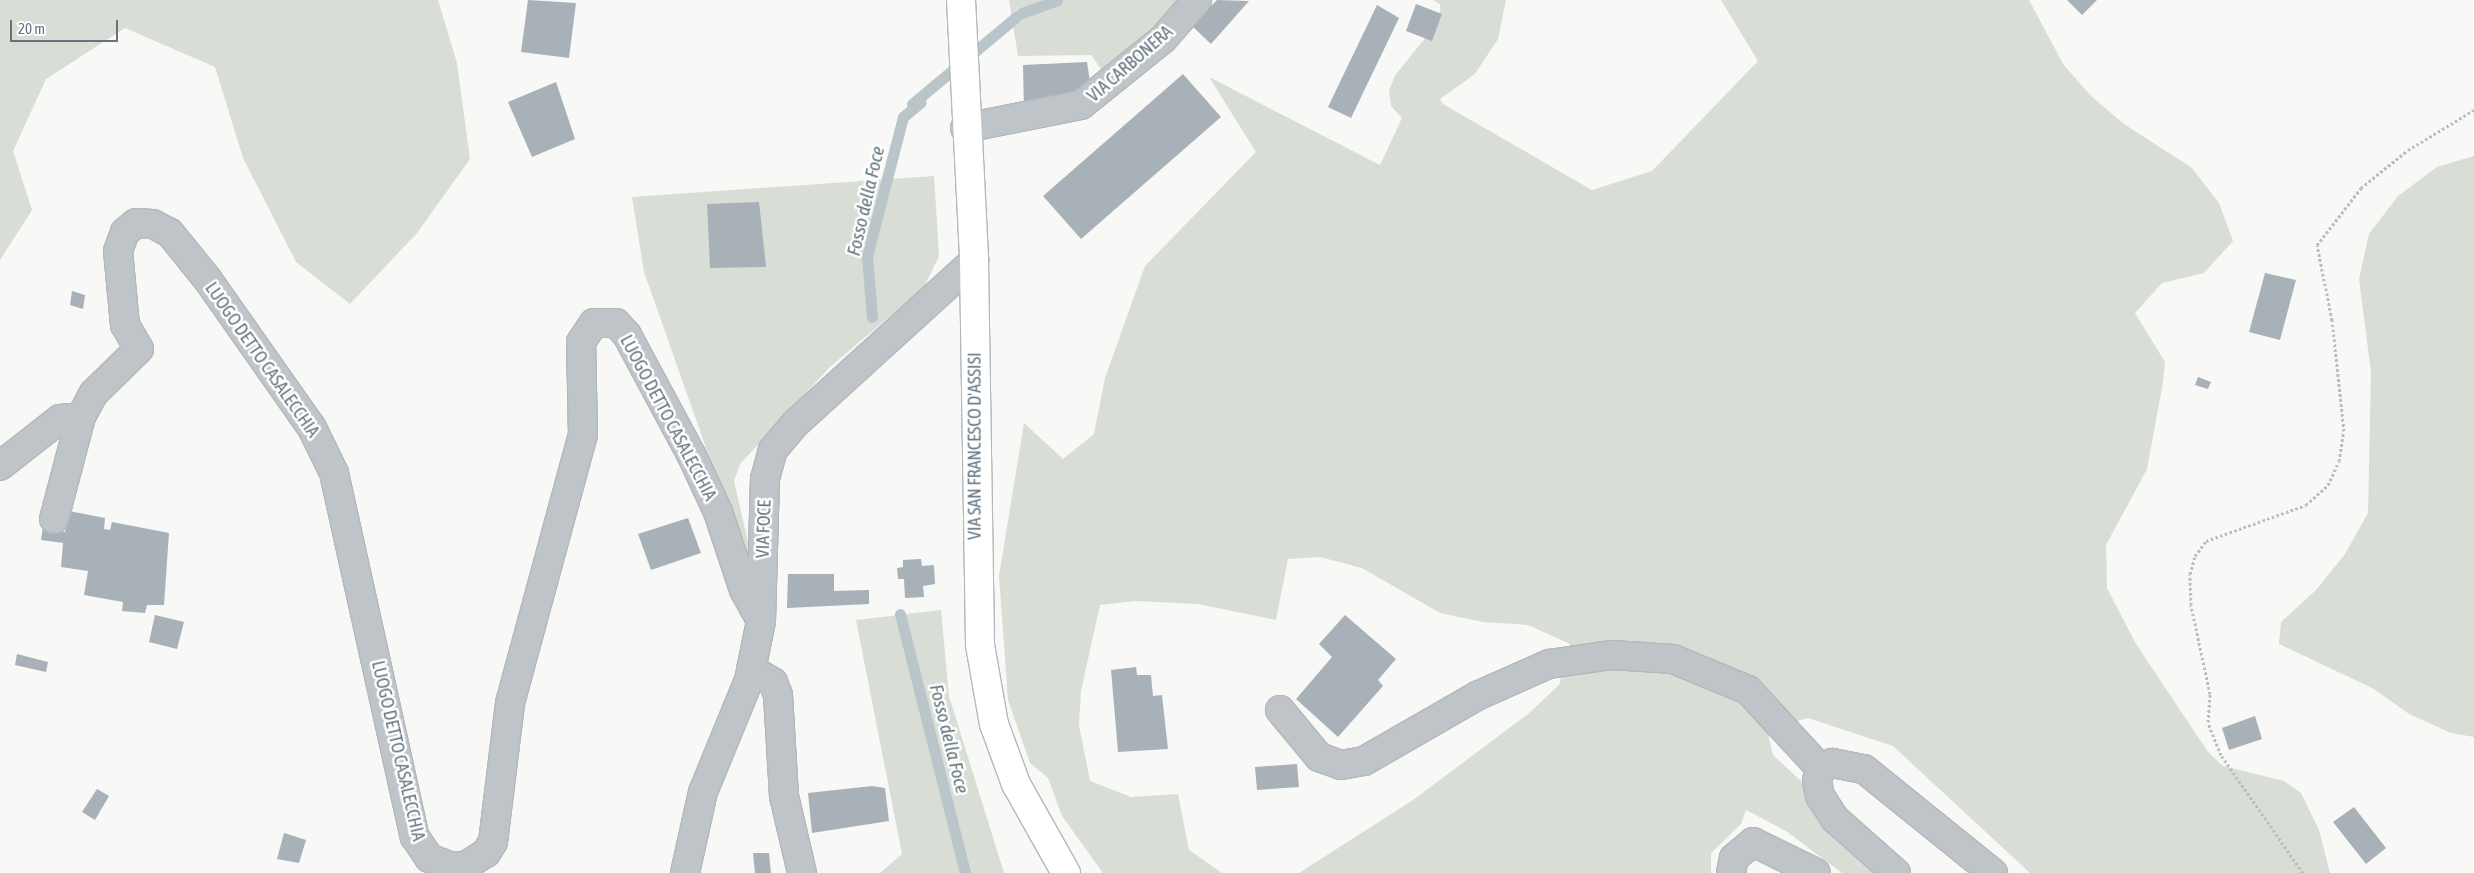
<!DOCTYPE html>
<style>
body{margin:0}
#map{position:relative;width:2474px;height:873px;overflow:hidden;background:#f8f8f6;font-family:"Asap Condensed",sans-serif}
div>[style]{position:absolute}
[style*='--x']{left:calc(var(--x)*1px);top:calc(var(--y)*1px);width:calc(var(--w)*1px);rotate:calc(var(--a)*1deg)}
.green>*{inset:0;background:#d8ddd5}
.stream>*{height:11px;margin:-5.5px;padding:0 5.5px;transform-origin:5.5px;border-radius:5.5px;background:#b9c5c9}
.building>*{inset:0;background:#a8b1b7}
.path>*{height:3px;margin-top:-1.5px;transform-origin:0;background:repeating-linear-gradient(90deg,#babdc0 0 2.5px,transparent 0 5px)}
.roads{filter:drop-shadow(1px 0 #b3b8bc) drop-shadow(-1px 0 #b3b8bc) drop-shadow(0 1px #b3b8bc) drop-shadow(0 -1px #b3b8bc)}
.minor>*{height:28px;margin:-14px;padding:0 14px;transform-origin:14px;border-radius:14px;background:#bfc4c8}
.major>*{height:28px;margin:-14px;padding:0 14px;transform-origin:14px;border-radius:14px;background:#fff}
span{translate:-50% -50%;white-space:nowrap;text-align:center;line-height:1.15;-webkit-text-stroke:5px #fff;paint-order:stroke}
.street-label{font-size:18px;color:#647580}
.water-label{font-size:19px;color:#5f747a;font-style:italic}
.scale{position:absolute;left:10px;top:20px;width:108px;height:22px;box-sizing:border-box;border:2px solid #647580;border-top:0;padding-left:6px;font-size:15px;line-height:18px;white-space:nowrap;color:#647580;-webkit-text-stroke:4px #fff;paint-order:stroke}
</style>
<div id="map">
<div class="green">
<div style="clip-path:polygon(0 0,438px 0,457px 63px,470px 159px,417px 233px,350px 304px,296px 262px,243px 158px,215px 67px,125px 28px,46px 79px,13px 151px,32px 210px,0 260px)"></div>
<div style="clip-path:polygon(1009px 0,1184px 0,1155px 34px,1104px 73px,1091px 55px,1018px 56px)"></div>
<div style="clip-path:polygon(1433px 0,1506px 0,1498px 39px,1475px 74px,1440px 99px,1443px 104px,1592px 190px,1652px 171px,1758px 61px,1721px 0,2029px 0,2063px 64px,2091px 96px,2124px 124px,2192px 168px,2219px 203px,2233px 241px,2204px 273px,2162px 283px,2135px 313px,2165px 362px,2163px 382px,2147px 469px,2106px 545px,2107px 588px,2136px 644px,2208px 752px,2223px 766px,2284px 781px,2301px 793px,2319px 830px,2330px 873px,2030px 873px,1893px 746px,1808px 718px,1767px 729px,1773px 755px,1801px 781px,1817px 810px,1885px 873px,1842px 873px,1786px 831px,1746px 810px,1741px 824px,1711px 853px,1711px 873px,1299px 873px,1413px 800px,1528px 714px,1559px 685px,1570px 644px,1528px 625px,1483px 622px,1440px 613px,1362px 568px,1320px 557px,1288px 559px,1276px 620px,1198px 604px,1135px 601px,1100px 605px,1081px 691px,1079px 725px,1090px 781px,1131px 797px,1178px 794px,1189px 850px,1222px 873px,1103px 873px,1062px 816px,1048px 778px,1030px 763px,1008px 700px,999px 576px,1024px 423px,1063px 459px,1094px 434px,1105px 378px,1145px 266px,1256px 152px,1209px 77px,1380px 165px,1402px 118px,1391px 106px,1389px 90px,1396px 74px,1440px 20px,1440px 4px)"></div>
<div style="clip-path:polygon(2474px 156px,2474px 737px,2451px 733px,2409px 714px,2374px 689px,2279px 644px,2281px 622px,2316px 590px,2345px 554px,2368px 513px,2371px 372px,2359px 279px,2369px 234px,2398px 196px,2437px 167px)"></div>
<div style="clip-path:polygon(934px 176px,939px 256px,924px 287px,830px 367px,740px 464px,734px 481px,750px 551px,746px 561px,644px 272px,632px 197px)"></div>
<div style="clip-path:polygon(941px 610px,949px 696px,1004px 873px,880px 873px,902px 854px,856px 620px)"></div>
</div>
<div class="stream">
<div style="--x:1022;--y:13;--w:37;--a:-20"></div>
<div style="--x:912;--y:104;--w:136;--a:-39.9"></div>
<div style="--x:872;--y:317;--w:61;--a:-94.7"></div>
<div style="--x:867;--y:256;--w:144;--a:-75.5"></div>
<div style="--x:903;--y:117;--w:23;--a:-40"></div>
<div style="--x:900;--y:614;--w:267;--a:75.9"></div>
</div>
<div class="building">
<div style="clip-path:polygon(528px 0,576px 3px,569px 58px,521px 52px)"></div>
<div style="clip-path:polygon(1217px 0,1249px 1px,1211px 44px,1192px 26px)"></div>
<div style="clip-path:polygon(2067px 0,2097px 0,2082px 15px)"></div>
<div style="clip-path:polygon(1416px 4px,1442px 14px,1432px 41px,1406px 31px)"></div>
<div style="clip-path:polygon(1377px 5px,1399px 18px,1351px 118px,1328px 107px)"></div>
<div style="clip-path:polygon(1087px 62px,1091px 89px,1024px 111px,1023px 65px)"></div>
<div style="clip-path:polygon(1183px 74px,1221px 117px,1081px 239px,1043px 196px)"></div>
<div style="clip-path:polygon(556px 82px,575px 139px,532px 157px,508px 102px)"></div>
<div style="clip-path:polygon(759px 202px,766px 267px,710px 268px,707px 204px)"></div>
<div style="clip-path:polygon(2265px 273px,2296px 280px,2280px 340px,2249px 332px)"></div>
<div style="clip-path:polygon(72px 291px,85px 295px,83px 309px,70px 305px)"></div>
<div style="clip-path:polygon(2198px 377px,2211px 382px,2208px 389px,2195px 385px)"></div>
<div style="clip-path:polygon(69px 511px,105px 518px,104px 529px,110px 530px,112px 522px,169px 533px,164px 605px,147px 605px,145px 613px,122px 611px,123px 602px,84px 595px,88px 571px,61px 567px,63px 543px,41px 540px,43px 527px,65px 532px)"></div>
<div style="clip-path:polygon(688px 518px,701px 553px,651px 570px,638px 534px)"></div>
<div style="clip-path:polygon(921px 559px,922px 566px,934px 565px,935px 584px,923px 586px,924px 597px,905px 598px,904px 579px,898px 579px,897px 568px,903px 567px,903px 560px)"></div>
<div style="clip-path:polygon(788px 574px,834px 574px,834px 591px,869px 590px,869px 604px,787px 608px)"></div>
<div style="clip-path:polygon(155px 615px,184px 622px,177px 649px,149px 642px)"></div>
<div style="clip-path:polygon(1345px 615px,1396px 659px,1378px 680px,1383px 686px,1338px 737px,1296px 699px,1332px 657px,1319px 644px)"></div>
<div style="clip-path:polygon(17px 654px,48px 662px,46px 672px,15px 665px)"></div>
<div style="clip-path:polygon(1136px 667px,1137px 675px,1151px 675px,1153px 696px,1162px 695px,1168px 749px,1118px 752px,1111px 670px)"></div>
<div style="clip-path:polygon(2255px 716px,2262px 739px,2229px 750px,2222px 728px)"></div>
<div style="clip-path:polygon(1297px 764px,1299px 787px,1257px 790px,1255px 767px)"></div>
<div style="clip-path:polygon(872px 786px,885px 788px,889px 821px,812px 833px,808px 793px)"></div>
<div style="clip-path:polygon(97px 789px,109px 796px,95px 820px,82px 812px)"></div>
<div style="clip-path:polygon(2354px 807px,2386px 848px,2366px 864px,2333px 822px)"></div>
<div style="clip-path:polygon(284px 833px,306px 840px,299px 863px,277px 859px)"></div>
<div style="clip-path:polygon(753px 853px,769px 853px,771px 873px,755px 873px)"></div>
</div>
<div class="path">
<div style="--x:2303;--y:873;--w:144;--a:-124.8"></div>
<div style="--x:2221;--y:755;--w:35;--a:-112"></div>
<div style="--x:2208;--y:722;--w:28;--a:-86"></div>
<div style="--x:2210;--y:694;--w:91;--a:-102.1"></div>
<div style="--x:2191;--y:605;--w:31;--a:-92"></div>
<div style="--x:2190;--y:574;--w:19;--a:-74"></div>
<div style="--x:2195;--y:556;--w:19;--a:-54"></div>
<div style="--x:2206;--y:541;--w:106;--a:-19.8"></div>
<div style="--x:2306;--y:505;--w:30;--a:-42"></div>
<div style="--x:2328;--y:485;--w:26;--a:-65"></div>
<div style="--x:2339;--y:461;--w:30;--a:-81"></div>
<div style="--x:2344;--y:431;--w:112;--a:-96.2"></div>
<div style="--x:2332;--y:320;--w:76;--a:-101.3"></div>
<div style="--x:2317;--y:245;--w:72;--a:-52.3"></div>
<div style="--x:2361;--y:188;--w:60;--a:-39"></div>
<div style="--x:2408;--y:150;--w:77;--a:-31.2"></div>
</div>
<div class="roads">
<div class="minor">
<div style="--x:965;--y:128;--w:118;--a:-11.2"></div>
<div style="--x:1081;--y:105;--w:105;--a:-38.8"></div>
<div style="--x:1163;--y:39;--w:52;--a:-48.9"></div>
<div style="--x:0;--y:466;--w:76;--a:-38.1"></div>
<div style="--x:60;--y:419;--w:21;--a:-5"></div>
<div style="--x:54;--y:519;--w:106;--a:-75.2"></div>
<div style="--x:81;--y:417;--w:27;--a:-62"></div>
<div style="--x:94;--y:393;--w:63;--a:-44.4"></div>
<div style="--x:139;--y:349;--w:28;--a:-120"></div>
<div style="--x:125;--y:325;--w:74;--a:-95.4"></div>
<div style="--x:118;--y:251;--w:20;--a:-70"></div>
<div style="--x:125;--y:232;--w:14;--a:-39"></div>
<div style="--x:136;--y:223;--w:17;--a:3"></div>
<div style="--x:153;--y:224;--w:19;--a:28"></div>
<div style="--x:170;--y:233;--w:60;--a:51"></div>
<div style="--x:208;--y:280;--w:181;--a:54.9"></div>
<div style="--x:312;--y:428;--w:50;--a:63.9"></div>
<div style="--x:334;--y:473;--w:373;--a:77.5"></div>
<div style="--x:415;--y:837;--w:25;--a:56"></div>
<div style="--x:429;--y:858;--w:26;--a:21"></div>
<div style="--x:453;--y:867;--w:12;--a:-5"></div>
<div style="--x:465;--y:866;--w:25;--a:-32"></div>
<div style="--x:486;--y:853;--w:13;--a:-58"></div>
<div style="--x:493;--y:842;--w:140;--a:-83"></div>
<div style="--x:510;--y:703;--w:278;--a:-74.8"></div>
<div style="--x:583;--y:435;--w:93;--a:-91.2"></div>
<div style="--x:581;--y:342;--w:23;--a:-56"></div>
<div style="--x:594;--y:323;--w:22;--a:0"></div>
<div style="--x:616;--y:323;--w:16;--a:47"></div>
<div style="--x:627;--y:335;--w:137;--a:61.8"></div>
<div style="--x:692;--y:456;--w:62;--a:65.1"></div>
<div style="--x:718;--y:512;--w:82;--a:71.6"></div>
<div style="--x:744;--y:590;--w:35;--a:61"></div>
<div style="--x:751;--y:669;--w:26;--a:31"></div>
<div style="--x:773;--y:682;--w:14;--a:69"></div>
<div style="--x:778;--y:695;--w:101;--a:86.6"></div>
<div style="--x:784;--y:796;--w:79;--a:76.8"></div>
<div style="--x:1280;--y:710;--w:61;--a:50.3"></div>
<div style="--x:1319;--y:757;--w:23;--a:20"></div>
<div style="--x:1341;--y:765;--w:23;--a:-10"></div>
<div style="--x:1364;--y:761;--w:133;--a:-29.9"></div>
<div style="--x:1479;--y:695;--w:77;--a:-23.9"></div>
<div style="--x:1549;--y:664;--w:64;--a:-8.1"></div>
<div style="--x:1612;--y:655;--w:61;--a:3.8"></div>
<div style="--x:1673;--y:659;--w:81;--a:22.5"></div>
<div style="--x:1748;--y:690;--w:108;--a:47.3"></div>
<div style="--x:685;--y:873;--w:83;--a:-77.5"></div>
<div style="--x:703;--y:792;--w:121;--a:-67.7"></div>
<div style="--x:749;--y:680;--w:60;--a:-78.5"></div>
<div style="--x:761;--y:621;--w:142;--a:-88.4"></div>
<div style="--x:765;--y:479;--w:30;--a:-75"></div>
<div style="--x:773;--y:450;--w:35;--a:-50"></div>
<div style="--x:796;--y:423;--w:241;--a:-42.3"></div>
<div style="--x:1731;--y:873;--w:15;--a:-79"></div>
<div style="--x:1734;--y:858;--w:25;--a:-40"></div>
<div style="--x:1753;--y:842;--w:70;--a:26.2"></div>
<div style="--x:1896;--y:873;--w:81;--a:-138.5"></div>
<div style="--x:1835;--y:819;--w:27;--a:-123"></div>
<div style="--x:1820;--y:796;--w:16;--a:-101"></div>
<div style="--x:1817;--y:780;--w:12;--a:-70"></div>
<div style="--x:1821;--y:769;--w:13;--a:-29"></div>
<div style="--x:1832;--y:763;--w:33;--a:11"></div>
<div style="--x:1864;--y:769;--w:166;--a:38.9"></div>
</div>
<div class="major">
<div style="--x:961;--y:0;--w:261;--a:87.1"></div>
<div style="--x:974;--y:261;--w:384;--a:89.1"></div>
<div style="--x:980;--y:645;--w:80;--a:80"></div>
<div style="--x:994;--y:724;--w:64;--a:69.9"></div>
<div style="--x:1016;--y:784;--w:102;--a:60.7"></div>
</div>
</div>
<div class="street-label">
<span style="left:1130px;top:64px;rotate:-41deg">VIA CARBONERA</span>
<span style="left:262px;top:360px;rotate:55deg">LUOGO DETTO CASALECCHIA</span>
<span style="left:668px;top:418px;rotate:62deg">LUOGO DETTO CASALECCHIA</span>
<span style="left:975px;top:446px;rotate:-90deg">VIA SAN FRANCESCO D'ASSISI</span>
<span style="left:764px;top:529px;rotate:-88deg">VIA FOCE</span>
<span style="left:398px;top:751px;rotate:77deg">LUOGO DETTO CASALECCHIA</span>
</div>
<div class="water-label">
<span style="left:866px;top:201px;rotate:-77deg">Fosso della Foce</span>
<span style="left:949px;top:739px;rotate:76deg">Fosso della Foce</span>
</div>
<div class="scale">20 m</div>
</div>
